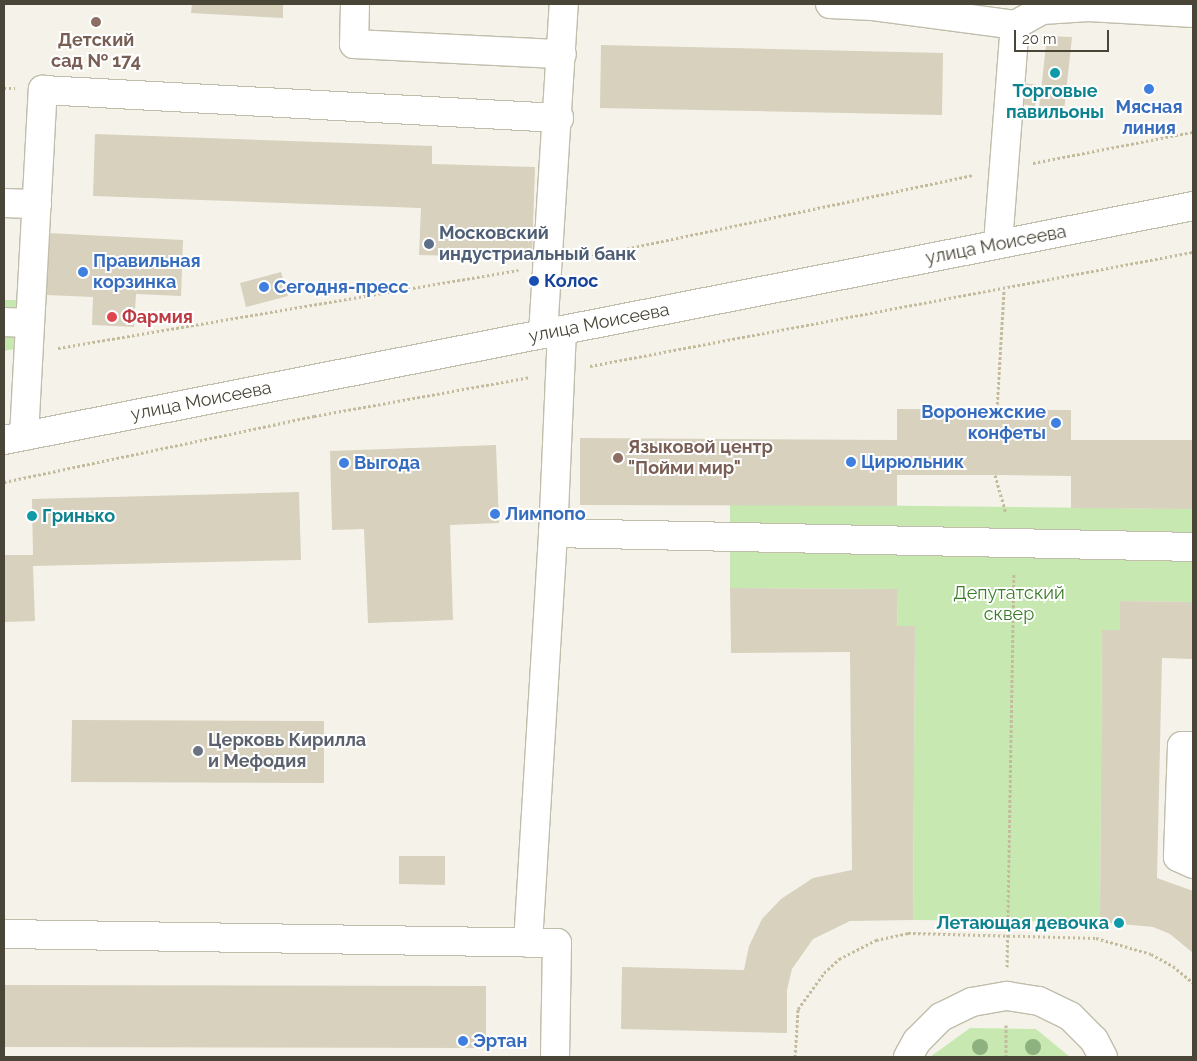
<!DOCTYPE html>
<meta charset="utf-8">
<style>
body{margin:0}
#map{position:relative;width:1197px;height:1061px;overflow:hidden;background:#f5f3e9;font-family:Raleway,sans-serif}
div>[style]{position:absolute}
[style*='--x']{left:calc(var(--x)*1px);top:calc(var(--y)*1px);width:calc(var(--w)*1px);rotate:calc(var(--a)*1deg)}
.green>*{inset:0;background:#c7e9b1}
.building>*{inset:0;background:#d7d1be}
.path>*{height:3px;margin-top:-1.5px;transform-origin:0;background:repeating-linear-gradient(90deg,#c3bb9c 0 2.5px,transparent 0 5px)}
.roads{filter:drop-shadow(1px 0 #c0bdab) drop-shadow(-1px 0 #c0bdab) drop-shadow(0 1px #c0bdab) drop-shadow(0 -1px #c0bdab)}
.minor>*{height:28px;margin:-14px;padding:0 14px;transform-origin:14px;border-radius:14px;background:#fff}
.trees>*{width:16px;height:16px;margin:-8px;border-radius:50%;background:#8eb27f}
.dots>*{width:14px;height:14px;translate:-50% -50%;box-sizing:border-box;border:2px solid #fff;border-radius:50%}
span{translate:-50% -50%;white-space:nowrap;text-align:center;line-height:1.15;-webkit-text-stroke:4px #fff;paint-order:stroke}
.education-label{font-size:18px;color:#785e54;font-weight:700}
.left{translate:0 -50%;text-align:left}
.culture-label{font-size:18px;color:#0d838f;font-weight:700}
.right{translate:-100% -50%;text-align:right}
.shop-label{font-size:18px;color:#366cbe;font-weight:700}
.service-label{font-size:18px;color:#4e5e75;font-weight:700}
.street-label{font-size:18px;color:#494537}
.transit-label{font-size:18px;color:#164399;font-weight:700}
.health-label{font-size:18px;color:#be3a42;font-weight:700}
.park-label{font-size:18px;color:#3a7c28}
.worship-label{font-size:18px;color:#5b616d;font-weight:700}
.frame{position:absolute;inset:0;border:5px solid #494537;pointer-events:none}
.scale{position:absolute;left:1014px;top:30px;width:95px;height:22px;box-sizing:border-box;border:2px solid #494537;border-top:0;padding-left:6px;font-size:15px;line-height:18px;white-space:nowrap;color:#494537;-webkit-text-stroke:4px #fff;paint-order:stroke}
</style>
<div id="map">
<div class="green">
<div style="clip-path:polygon(4px 300px,22px 300px,20px 348px,4px 351px)"></div>
<div style="clip-path:polygon(730px 504px,1193px 509px,1193px 602px,1120px 601px,1120px 630px,1102px 631px,1100px 922px,913px 920px,915px 627px,897px 626px,898px 589px,730px 588px)"></div>
<div style="clip-path:polygon(970px 1028px,1036px 1029px,1070px 1057px,930px 1057px)"></div>
</div>
<div class="building">
<div style="clip-path:polygon(192px 4px,283px 4px,283px 18px,191px 13px)"></div>
<div style="clip-path:polygon(1047px 36px,1072px 37px,1064px 111px,1039px 109px)"></div>
<div style="clip-path:polygon(601px 45px,943px 53px,942px 115px,600px 108px)"></div>
<div style="clip-path:polygon(1023px 83px,1038px 85px,1035px 106px,1019px 104px)"></div>
<div style="clip-path:polygon(95px 134px,432px 146px,432px 164px,535px 167px,532px 258px,419px 255px,421px 208px,93px 196px)"></div>
<div style="clip-path:polygon(48px 233px,183px 240px,181px 296px,136px 294px,134px 327px,92px 325px,93px 297px,46px 295px)"></div>
<div style="clip-path:polygon(281px 272px,288px 296px,246px 307px,240px 283px)"></div>
<div style="clip-path:polygon(897px 409px,1071px 410px,1071px 440px,1193px 440px,1193px 509px,1071px 508px,1071px 476px,995px 475px,897px 475px,897px 506px,580px 505px,580px 438px,897px 440px)"></div>
<div style="clip-path:polygon(496px 445px,499px 523px,450px 525px,453px 620px,368px 623px,364px 529px,332px 530px,330px 451px)"></div>
<div style="clip-path:polygon(299px 492px,301px 560px,33px 566px,35px 621px,4px 622px,4px 555px,33px 555px,32px 499px)"></div>
<div style="clip-path:polygon(730px 588px,898px 589px,897px 626px,915px 626px,913px 920px,850px 921px,813px 939px,792px 969px,787px 990px,787px 1033px,621px 1029px,622px 967px,744px 970px,749px 946px,762px 919px,781px 899px,813px 878px,852px 870px,850px 652px,731px 653px)"></div>
<div style="clip-path:polygon(1120px 601px,1193px 602px,1193px 659px,1162px 658px,1157px 878px,1193px 891px,1193px 953px,1170px 934px,1153px 927px,1100px 922px,1102px 630px,1120px 630px)"></div>
<div style="clip-path:polygon(72px 720px,324px 721px,324px 783px,71px 782px)"></div>
<div style="clip-path:polygon(399px 856px,445px 856px,445px 885px,399px 884px)"></div>
<div style="clip-path:polygon(4px 985px,486px 986px,486px 1048px,4px 1047px)"></div>
</div>
<div class="path">
<div style="--x:4;--y:88;--w:11;--a:0"></div>
<div style="--x:1033;--y:163;--w:163;--a:-11"></div>
<div style="--x:578;--y:259;--w:404;--a:-12"></div>
<div style="--x:58;--y:348;--w:467;--a:-9.6"></div>
<div style="--x:590;--y:366;--w:614;--a:-10.71"></div>
<div style="--x:997;--y:409;--w:119;--a:-86.6"></div>
<div style="--x:995;--y:475;--w:40;--a:74"></div>
<div style="--x:4;--y:482;--w:317;--a:-12"></div>
<div style="--x:314;--y:416;--w:219;--a:-10.2"></div>
<div style="--x:1007;--y:967;--w:394;--a:-89"></div>
<div style="--x:4;--y:1057;--w:89;--a:0"></div>
<div style="--x:795;--y:1057;--w:48;--a:-86.4"></div>
<div style="--x:798;--y:1009;--w:44;--a:-54.2"></div>
<div style="--x:824;--y:973;--w:21;--a:-43"></div>
<div style="--x:839;--y:959;--w:42;--a:-27.2"></div>
<div style="--x:876;--y:940;--w:33;--a:-12"></div>
<div style="--x:908;--y:933;--w:188;--a:1.5"></div>
<div style="--x:1096;--y:938;--w:57;--a:16.2"></div>
<div style="--x:1151;--y:954;--w:25;--a:29"></div>
<div style="--x:1173;--y:966;--w:26;--a:40"></div>
<div style="--x:1006;--y:1057;--w:32;--a:-90"></div>
</div>
<div class="roads">
<div class="minor">
<div style="--x:355;--y:4;--w:40;--a:91.4"></div>
<div style="--x:354;--y:44;--w:208;--a:2.8"></div>
<div style="--x:830;--y:4;--w:43;--a:2.7"></div>
<div style="--x:873;--y:6;--w:143;--a:7.6"></div>
<div style="--x:4;--y:203;--w:33;--a:2"></div>
<div style="--x:998;--y:244;--w:220;--a:-85.6"></div>
<div style="--x:1015;--y:25;--w:31;--a:-29"></div>
<div style="--x:1042;--y:10;--w:47;--a:-3.7"></div>
<div style="--x:1089;--y:7;--w:104;--a:3.3"></div>
<div style="--x:4;--y:322;--w:26;--a:2"></div>
<div style="--x:562;--y:330;--w:203;--a:92.5"></div>
<div style="--x:553;--y:533;--w:640;--a:1.25"></div>
<div style="--x:543;--y:334;--w:331;--a:-86.4"></div>
<div style="--x:24;--y:436;--w:347;--a:-86.9"></div>
<div style="--x:43;--y:90;--w:517;--a:3.11"></div>
<div style="--x:4;--y:440;--w:1212;--a:-11.13"></div>
<div style="--x:1193;--y:746;--w:11;--a:180"></div>
<div style="--x:1182;--y:746;--w:111;--a:92.1"></div>
<div style="--x:1178;--y:857;--w:17;--a:25"></div>
<div style="--x:4;--y:934;--w:553;--a:0.93"></div>
<div style="--x:557;--y:943;--w:114;--a:91"></div>
<div style="--x:528;--y:943;--w:411;--a:-86.5"></div>
<div style="--x:908;--y:1057;--w:18;--a:-61"></div>
<div style="--x:917;--y:1041;--w:34;--a:-45"></div>
<div style="--x:941;--y:1017;--w:34;--a:-26"></div>
<div style="--x:972;--y:1002;--w:36;--a:-10"></div>
<div style="--x:1007;--y:996;--w:32;--a:9"></div>
<div style="--x:1039;--y:1001;--w:34;--a:26"></div>
<div style="--x:1070;--y:1016;--w:34;--a:45"></div>
<div style="--x:1094;--y:1040;--w:19;--a:62"></div>
</div>
</div>
<div class="trees">
<div style="left:980px;top:1047px"></div>
<div style="left:1033px;top:1047px"></div>
</div>
<div class="dots">
<div style="left:96px;top:22px;background:#8d6e63"></div>
<div style="left:1055px;top:73px;background:#0f9aa8"></div>
<div style="left:1149px;top:89px;background:#3f7fe0"></div>
<div style="left:429px;top:244px;background:#5c6f8a"></div>
<div style="left:83px;top:272px;background:#3f7fe0"></div>
<div style="left:534px;top:281px;background:#1a4fb4"></div>
<div style="left:264px;top:287px;background:#3f7fe0"></div>
<div style="left:112px;top:317px;background:#e0444e"></div>
<div style="left:1056px;top:423px;background:#3f7fe0"></div>
<div style="left:618px;top:458px;background:#8d6e63"></div>
<div style="left:851px;top:462px;background:#3f7fe0"></div>
<div style="left:344px;top:463px;background:#3f7fe0"></div>
<div style="left:495px;top:514px;background:#3f7fe0"></div>
<div style="left:32px;top:516px;background:#0f9aa8"></div>
<div style="left:198px;top:751px;background:#6b7280"></div>
<div style="left:1119px;top:923px;background:#0f9aa8"></div>
<div style="left:463px;top:1041px;background:#3f7fe0"></div>
</div>
<div class="education-label">
<span style="left:96px;top:51px">Детский<br>сад № 174</span>
<span class="left" style="left:628px;top:458px">Языковой центр<br>"Пойми мир"</span>
</div>
<div class="culture-label">
<span style="left:1055px;top:102px">Торговые<br>павильоны</span>
<span class="left" style="left:42px;top:516px">Гринько</span>
<span class="right" style="left:1109px;top:923px">Летающая девочка</span>
</div>
<div class="shop-label">
<span style="left:1149px;top:118px">Мясная<br>линия</span>
<span class="left" style="left:93px;top:272px">Правильная<br>корзинка</span>
<span class="left" style="left:274px;top:287px">Сегодня-пресс</span>
<span class="right" style="left:1046px;top:423px">Воронежские<br>конфеты</span>
<span class="left" style="left:861px;top:462px">Цирюльник</span>
<span class="left" style="left:354px;top:463px">Выгода</span>
<span class="left" style="left:505px;top:514px">Лимпопо</span>
<span class="left" style="left:473px;top:1041px">Эртан</span>
</div>
<div class="service-label">
<span class="left" style="left:439px;top:244px">Московский<br>индустриальный банк</span>
</div>
<div class="street-label">
<span style="left:996px;top:245px;rotate:-11deg">улица Моисеева</span>
<span style="left:599px;top:323px;rotate:-11deg">улица Моисеева</span>
<span style="left:201px;top:401px;rotate:-11deg">улица Моисеева</span>
</div>
<div class="transit-label">
<span class="left" style="left:544px;top:281px">Колос</span>
</div>
<div class="health-label">
<span class="left" style="left:122px;top:317px">Фармия</span>
</div>
<div class="park-label">
<span style="left:1009px;top:604px">Депутатский<br>сквер</span>
</div>
<div class="worship-label">
<span class="left" style="left:208px;top:751px">Церковь Кирилла<br>и Мефодия</span>
</div>
<div class="frame"></div>
<div class="scale">20 m</div>
</div>
